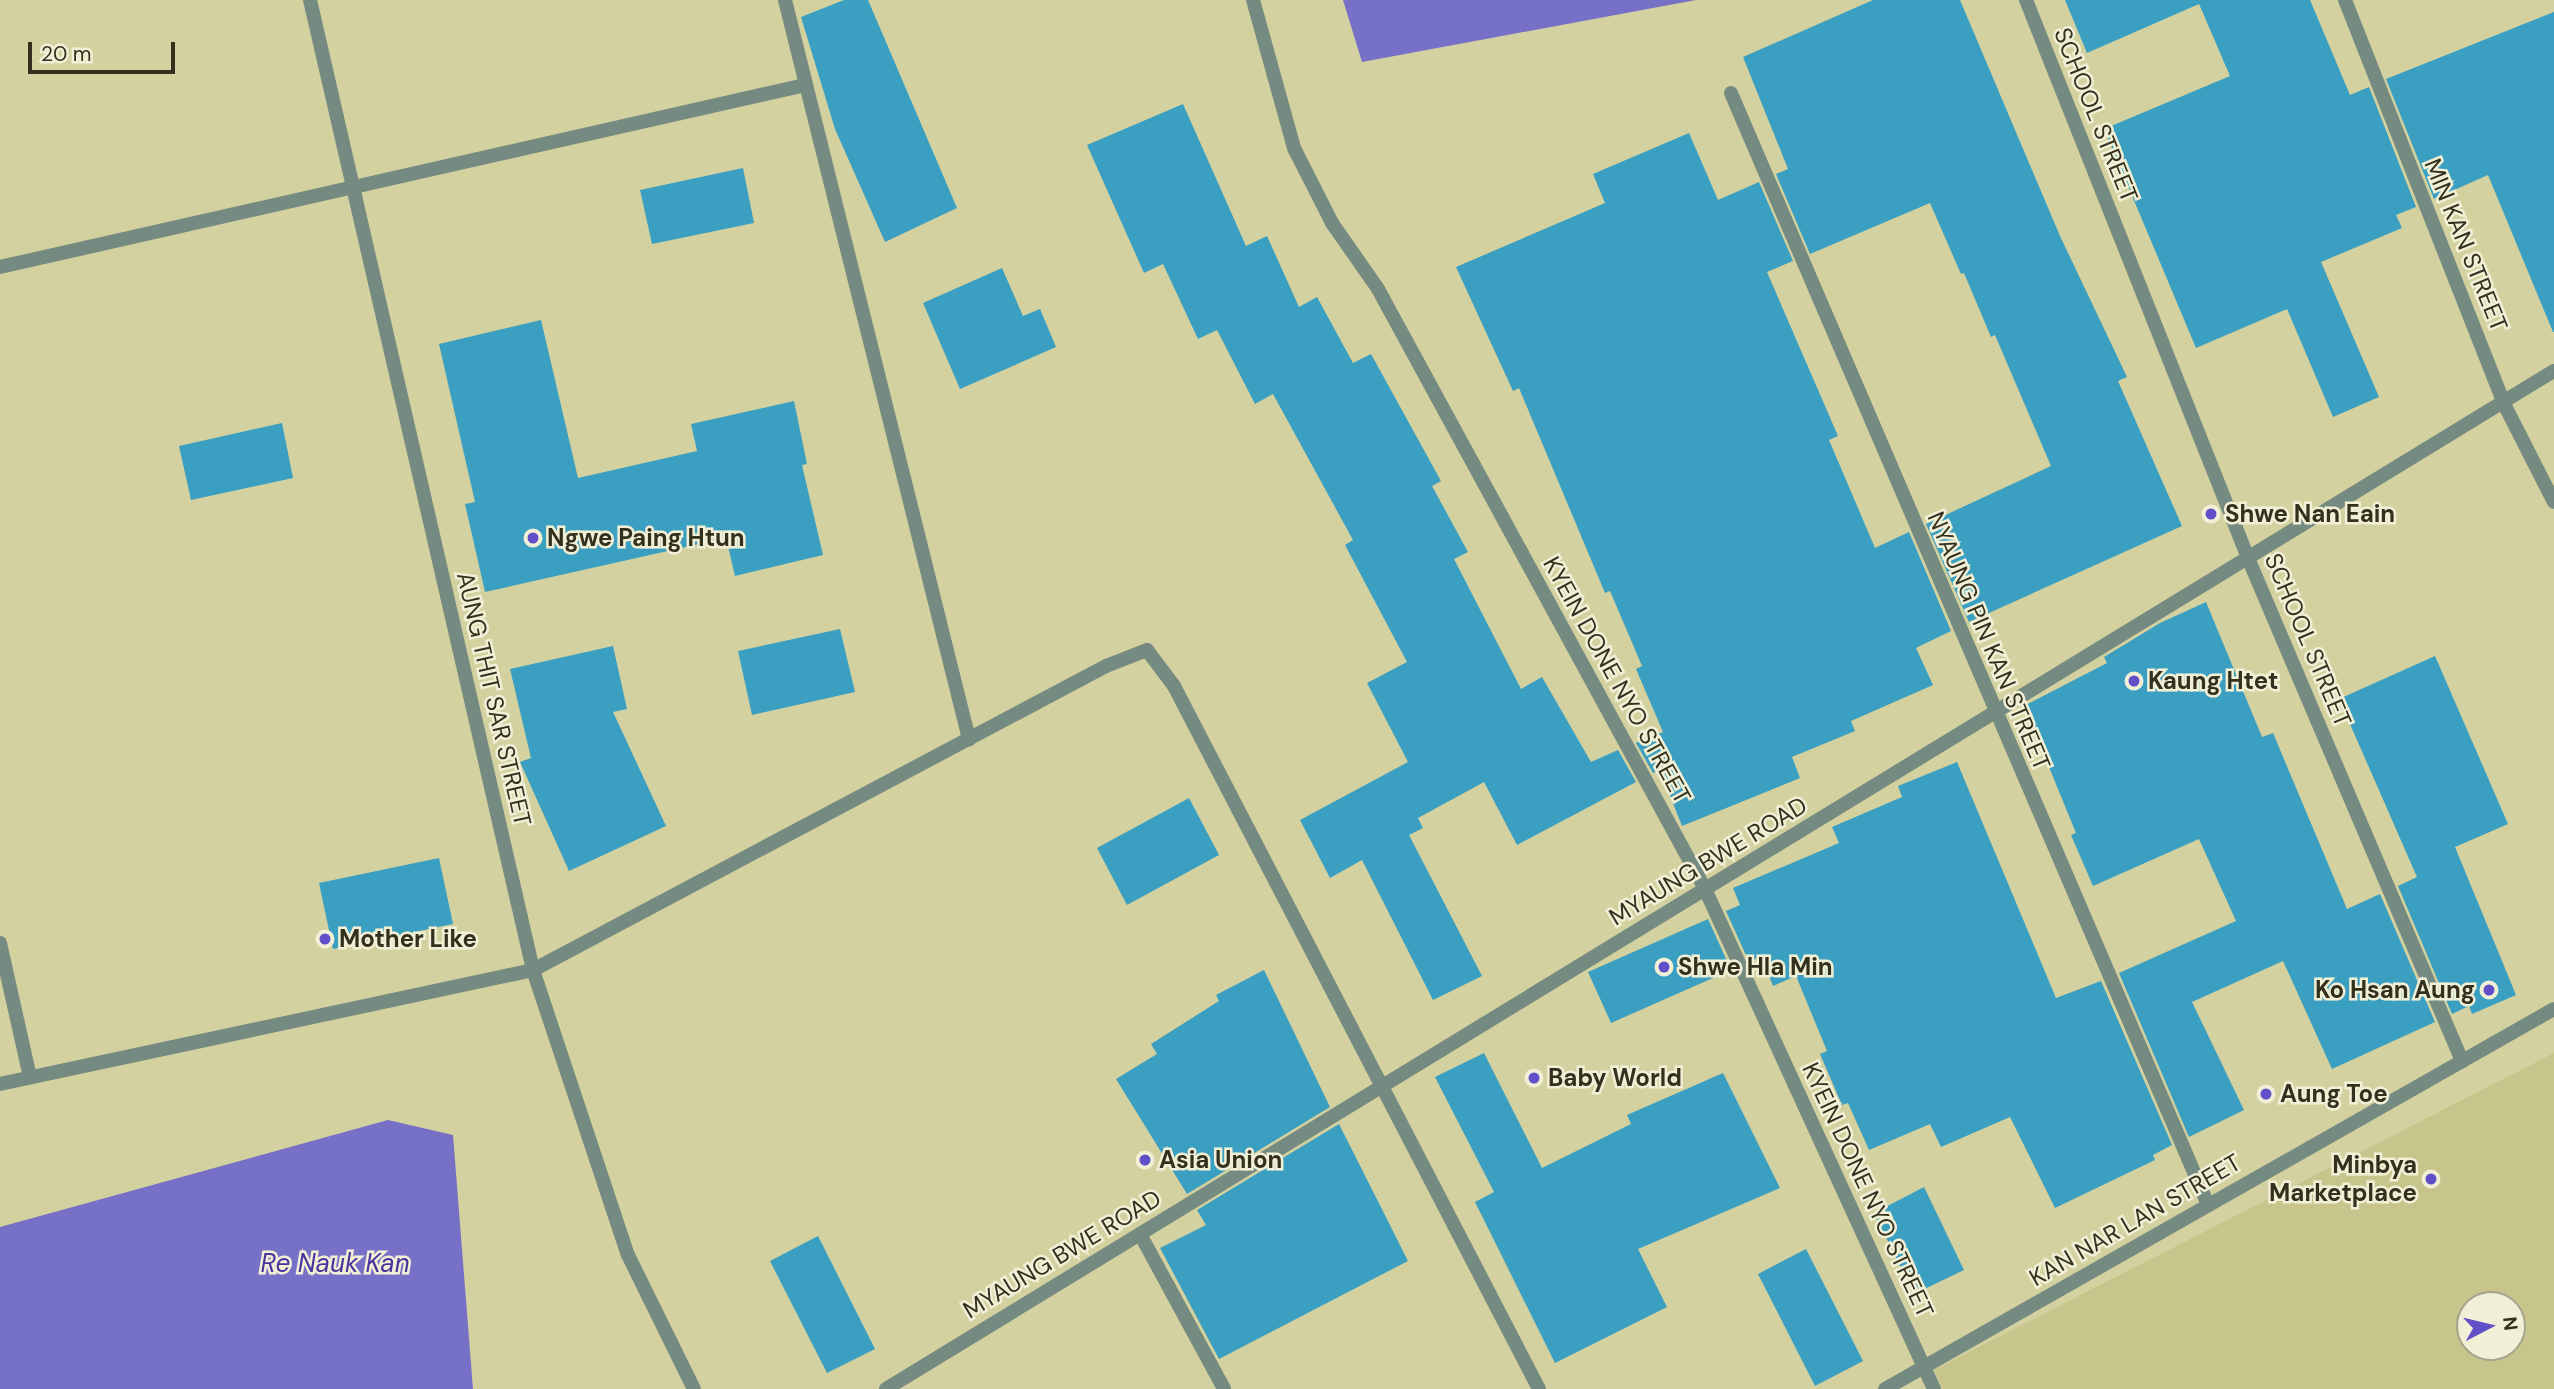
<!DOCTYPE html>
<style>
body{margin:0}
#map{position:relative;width:2554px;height:1389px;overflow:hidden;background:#d3d19f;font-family:"DM Sans",sans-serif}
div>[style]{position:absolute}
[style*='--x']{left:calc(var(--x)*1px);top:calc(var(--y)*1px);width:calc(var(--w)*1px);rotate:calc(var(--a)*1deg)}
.built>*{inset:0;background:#c7c48c}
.water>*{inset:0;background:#7770c7}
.building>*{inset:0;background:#3b9fc1}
.minor>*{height:14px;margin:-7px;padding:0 7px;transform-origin:7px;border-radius:7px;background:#758a80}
.dots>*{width:19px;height:19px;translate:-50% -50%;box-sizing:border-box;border:4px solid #f1f0d7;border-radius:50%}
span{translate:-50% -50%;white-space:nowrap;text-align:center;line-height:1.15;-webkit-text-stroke:5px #f1f0d7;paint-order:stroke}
.street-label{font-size:24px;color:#33311e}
.poi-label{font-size:24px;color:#33311e;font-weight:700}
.left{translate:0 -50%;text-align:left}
.right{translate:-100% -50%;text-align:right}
.water-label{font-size:26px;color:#47349c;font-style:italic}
.north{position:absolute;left:2456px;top:1291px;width:70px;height:70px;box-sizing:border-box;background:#f1f0d7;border:2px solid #a5a48d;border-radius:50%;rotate:83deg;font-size:19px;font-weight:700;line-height:28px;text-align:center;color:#33311e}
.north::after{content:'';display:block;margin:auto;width:24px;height:32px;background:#614fc7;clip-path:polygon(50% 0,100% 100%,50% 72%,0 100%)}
.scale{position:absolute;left:28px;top:42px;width:147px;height:32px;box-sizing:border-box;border:4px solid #33311e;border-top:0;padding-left:9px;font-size:21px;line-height:24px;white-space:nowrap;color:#33311e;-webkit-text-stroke:5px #f1f0d7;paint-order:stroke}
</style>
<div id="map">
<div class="built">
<div style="clip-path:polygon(evenodd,2554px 1053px,2554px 1389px,1943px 1389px,1934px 1370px,2554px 1053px,2470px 1305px,2512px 1305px,2512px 1347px,2470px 1347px,2470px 1305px)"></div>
</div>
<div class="water">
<div style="clip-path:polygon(1343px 0,1696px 0,1362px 62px)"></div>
<div style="clip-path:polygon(388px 1120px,453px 1135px,473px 1389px,0 1389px,0 1227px)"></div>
</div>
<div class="building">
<div style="clip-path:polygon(844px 0,868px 0,957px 208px,885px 242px,835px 129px,801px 17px)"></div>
<div style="clip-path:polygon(1873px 0,1960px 0,2060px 236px,2127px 377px,2118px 381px,2182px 526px,1969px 622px,1926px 524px,2051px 466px,1995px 335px,1991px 337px,1964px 273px,1961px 274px,1930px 203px,1810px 254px,1776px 174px,1788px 169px,1743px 57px)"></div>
<div style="clip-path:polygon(2065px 0,2310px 0,2350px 95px,2369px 87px,2416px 207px,2396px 215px,2402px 228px,2321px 262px,2379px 397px,2333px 417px,2287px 309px,2196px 348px,2104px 129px,2230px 76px,2199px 4px,2087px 53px)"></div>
<div style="clip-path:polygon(2554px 12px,2554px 332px,2553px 332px,2488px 175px,2434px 199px,2386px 79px)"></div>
<div style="clip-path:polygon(1183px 104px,1246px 246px,1267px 236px,1299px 307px,1317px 297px,1353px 363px,1371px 354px,1441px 481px,1432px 486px,1468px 552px,1454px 559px,1521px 689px,1542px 677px,1591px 762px,1618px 750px,1636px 782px,1517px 845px,1484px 782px,1418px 818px,1423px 828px,1409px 835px,1482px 976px,1433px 1000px,1362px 860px,1330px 878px,1300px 820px,1408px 762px,1367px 683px,1407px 662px,1345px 545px,1353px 540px,1273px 394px,1255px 404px,1217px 330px,1198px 339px,1163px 264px,1144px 273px,1087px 145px)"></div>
<div style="clip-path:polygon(1689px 133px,1718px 200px,1759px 182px,1793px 261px,1767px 272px,1838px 436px,1829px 440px,1875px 548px,1909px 532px,1951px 631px,1916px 648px,1933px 685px,1851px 721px,1855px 731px,1792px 757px,1800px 778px,1682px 826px,1660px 770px,1653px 773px,1636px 743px,1663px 732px,1636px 669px,1642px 666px,1610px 591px,1605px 593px,1519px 388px,1513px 391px,1456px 267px,1605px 203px,1593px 174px)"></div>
<div style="clip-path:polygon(743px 168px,754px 223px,652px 244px,640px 190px)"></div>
<div style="clip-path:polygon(1002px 268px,1023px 316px,1040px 309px,1056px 347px,960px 389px,923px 303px)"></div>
<div style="clip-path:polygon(541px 320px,578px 478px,697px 451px,691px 424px,794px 401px,807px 464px,802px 465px,823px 555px,735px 576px,726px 538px,485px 592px,465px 504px,475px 502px,439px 344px)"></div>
<div style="clip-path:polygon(282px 423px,293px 478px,191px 500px,179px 446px)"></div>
<div style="clip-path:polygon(2206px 602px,2262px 737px,2273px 733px,2347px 909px,2380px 894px,2435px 1022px,2332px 1069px,2283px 961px,2192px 1002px,2244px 1110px,2189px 1137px,2119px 973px,2236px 921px,2199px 839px,2093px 886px,2071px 835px,2076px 833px,2024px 706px,2107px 663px,2104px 657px,2160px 623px)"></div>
<div style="clip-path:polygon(840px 629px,855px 692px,752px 715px,738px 651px)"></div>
<div style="clip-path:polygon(613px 646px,627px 709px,613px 712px,666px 826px,569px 871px,520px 762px,531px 758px,510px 669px)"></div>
<div style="clip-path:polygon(2435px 656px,2508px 824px,2455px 847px,2516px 995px,2472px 1014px,2469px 1006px,2452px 1014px,2398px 886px,2417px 877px,2339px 699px)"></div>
<div style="clip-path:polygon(1957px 762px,2056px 998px,2101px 981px,2172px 1145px,2153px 1155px,2155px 1160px,2055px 1208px,2010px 1117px,1941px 1147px,1930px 1124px,1869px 1150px,1848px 1103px,1842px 1105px,1820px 1054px,1827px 1051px,1796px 976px,1773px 986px,1761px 956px,1749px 962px,1726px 911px,1740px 905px,1733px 888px,1839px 843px,1832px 827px,1902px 797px,1898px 786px)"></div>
<div style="clip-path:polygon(1189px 798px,1219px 855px,1127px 905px,1097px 848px)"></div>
<div style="clip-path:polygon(439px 858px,453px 924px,333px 949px,319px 883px)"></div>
<div style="clip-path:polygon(1708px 919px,1731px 970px,1611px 1023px,1588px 972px)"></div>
<div style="clip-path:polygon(1264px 970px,1330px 1107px,1187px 1194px,1116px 1079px,1157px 1054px,1151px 1044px,1219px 1001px,1216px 995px)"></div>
<div style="clip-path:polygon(1484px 1053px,1542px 1168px,1631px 1124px,1627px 1115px,1723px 1073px,1780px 1188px,1638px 1249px,1667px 1307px,1555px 1363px,1475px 1202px,1494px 1192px,1435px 1077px)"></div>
<div style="clip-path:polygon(1339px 1124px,1408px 1261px,1219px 1359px,1160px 1248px,1206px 1225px,1197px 1210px)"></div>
<div style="clip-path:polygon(1924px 1187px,1964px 1270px,1914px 1294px,1874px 1213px)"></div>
<div style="clip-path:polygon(818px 1236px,875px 1349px,827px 1373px,770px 1261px)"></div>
<div style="clip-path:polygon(1806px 1249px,1863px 1361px,1815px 1386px,1758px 1274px)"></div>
</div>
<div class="minor">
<div style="--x:310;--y:0;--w:995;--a:77.05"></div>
<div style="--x:533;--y:970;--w:300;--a:71.6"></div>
<div style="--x:628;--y:1255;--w:149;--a:63.8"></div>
<div style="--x:785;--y:0;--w:762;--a:76.02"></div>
<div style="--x:1253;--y:0;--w:154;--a:74.5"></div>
<div style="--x:1294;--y:148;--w:84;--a:63.1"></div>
<div style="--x:1332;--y:223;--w:80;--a:55.1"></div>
<div style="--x:1378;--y:289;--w:683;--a:61.41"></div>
<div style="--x:1705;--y:889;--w:550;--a:65.39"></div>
<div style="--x:2026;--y:0;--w:601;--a:68.3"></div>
<div style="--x:2248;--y:558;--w:547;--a:66.95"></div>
<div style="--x:2345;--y:0;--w:432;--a:68.5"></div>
<div style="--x:2503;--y:402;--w:112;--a:63"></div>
<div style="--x:1731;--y:93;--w:1210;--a:66.78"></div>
<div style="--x:0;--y:267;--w:825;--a:-12.74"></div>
<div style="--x:0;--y:943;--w:137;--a:77.4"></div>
<div style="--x:0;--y:1084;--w:545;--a:-12.07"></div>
<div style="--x:533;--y:970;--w:649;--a:-27.95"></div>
<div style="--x:1106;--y:666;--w:44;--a:-21.3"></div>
<div style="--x:1147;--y:650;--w:45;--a:53.1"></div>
<div style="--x:1174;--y:686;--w:792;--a:62.56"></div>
<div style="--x:1140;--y:1234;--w:176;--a:61.5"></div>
<div style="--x:886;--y:1389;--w:1954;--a:-31.4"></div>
<div style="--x:1885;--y:1389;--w:769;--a:-29.6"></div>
</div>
<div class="dots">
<div style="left:2211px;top:514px;background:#614fc7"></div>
<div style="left:533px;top:538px;background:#614fc7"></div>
<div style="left:2134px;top:681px;background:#614fc7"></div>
<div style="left:325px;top:939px;background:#614fc7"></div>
<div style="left:1664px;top:967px;background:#614fc7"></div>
<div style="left:2489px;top:990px;background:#614fc7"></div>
<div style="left:1534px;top:1078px;background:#614fc7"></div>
<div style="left:2266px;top:1094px;background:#614fc7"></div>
<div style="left:1145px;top:1160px;background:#614fc7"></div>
<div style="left:2431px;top:1179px;background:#614fc7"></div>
</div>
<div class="street-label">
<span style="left:2096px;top:115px;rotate:68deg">SCHOOL STREET</span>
<span style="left:2466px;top:245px;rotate:68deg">MIN KAN STREET</span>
<span style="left:2308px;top:640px;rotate:67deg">SCHOOL STREET</span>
<span style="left:1989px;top:641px;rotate:67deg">NYAUNG PIN KAN STREET</span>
<span style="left:1617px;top:680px;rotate:61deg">KYEIN DONE NYO STREET</span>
<span style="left:494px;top:699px;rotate:77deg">AUNG THIT SAR STREET</span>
<span style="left:1708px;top:861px;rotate:-31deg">MYAUNG BWE ROAD</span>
<span style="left:1868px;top:1190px;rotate:65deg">KYEIN DONE NYO STREET</span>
<span style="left:2135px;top:1220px;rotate:-30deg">KAN NAR LAN STREET</span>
<span style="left:1062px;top:1254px;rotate:-31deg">MYAUNG BWE ROAD</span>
</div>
<div class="poi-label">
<span class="left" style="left:2225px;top:514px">Shwe Nan Eain</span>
<span class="left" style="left:547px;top:538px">Ngwe Paing Htun</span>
<span class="left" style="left:2148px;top:681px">Kaung Htet</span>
<span class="left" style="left:339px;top:939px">Mother Like</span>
<span class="left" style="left:1678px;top:967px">Shwe Hla Min</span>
<span class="right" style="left:2475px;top:990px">Ko Hsan Aung</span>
<span class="left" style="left:1548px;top:1078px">Baby World</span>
<span class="left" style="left:2280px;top:1094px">Aung Toe</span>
<span class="left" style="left:1159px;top:1160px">Asia Union</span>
<span class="right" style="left:2417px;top:1179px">Minbya<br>Marketplace</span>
</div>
<div class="water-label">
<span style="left:335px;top:1264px">Re Nauk Kan</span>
</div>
<div class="north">N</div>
<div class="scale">20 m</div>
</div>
